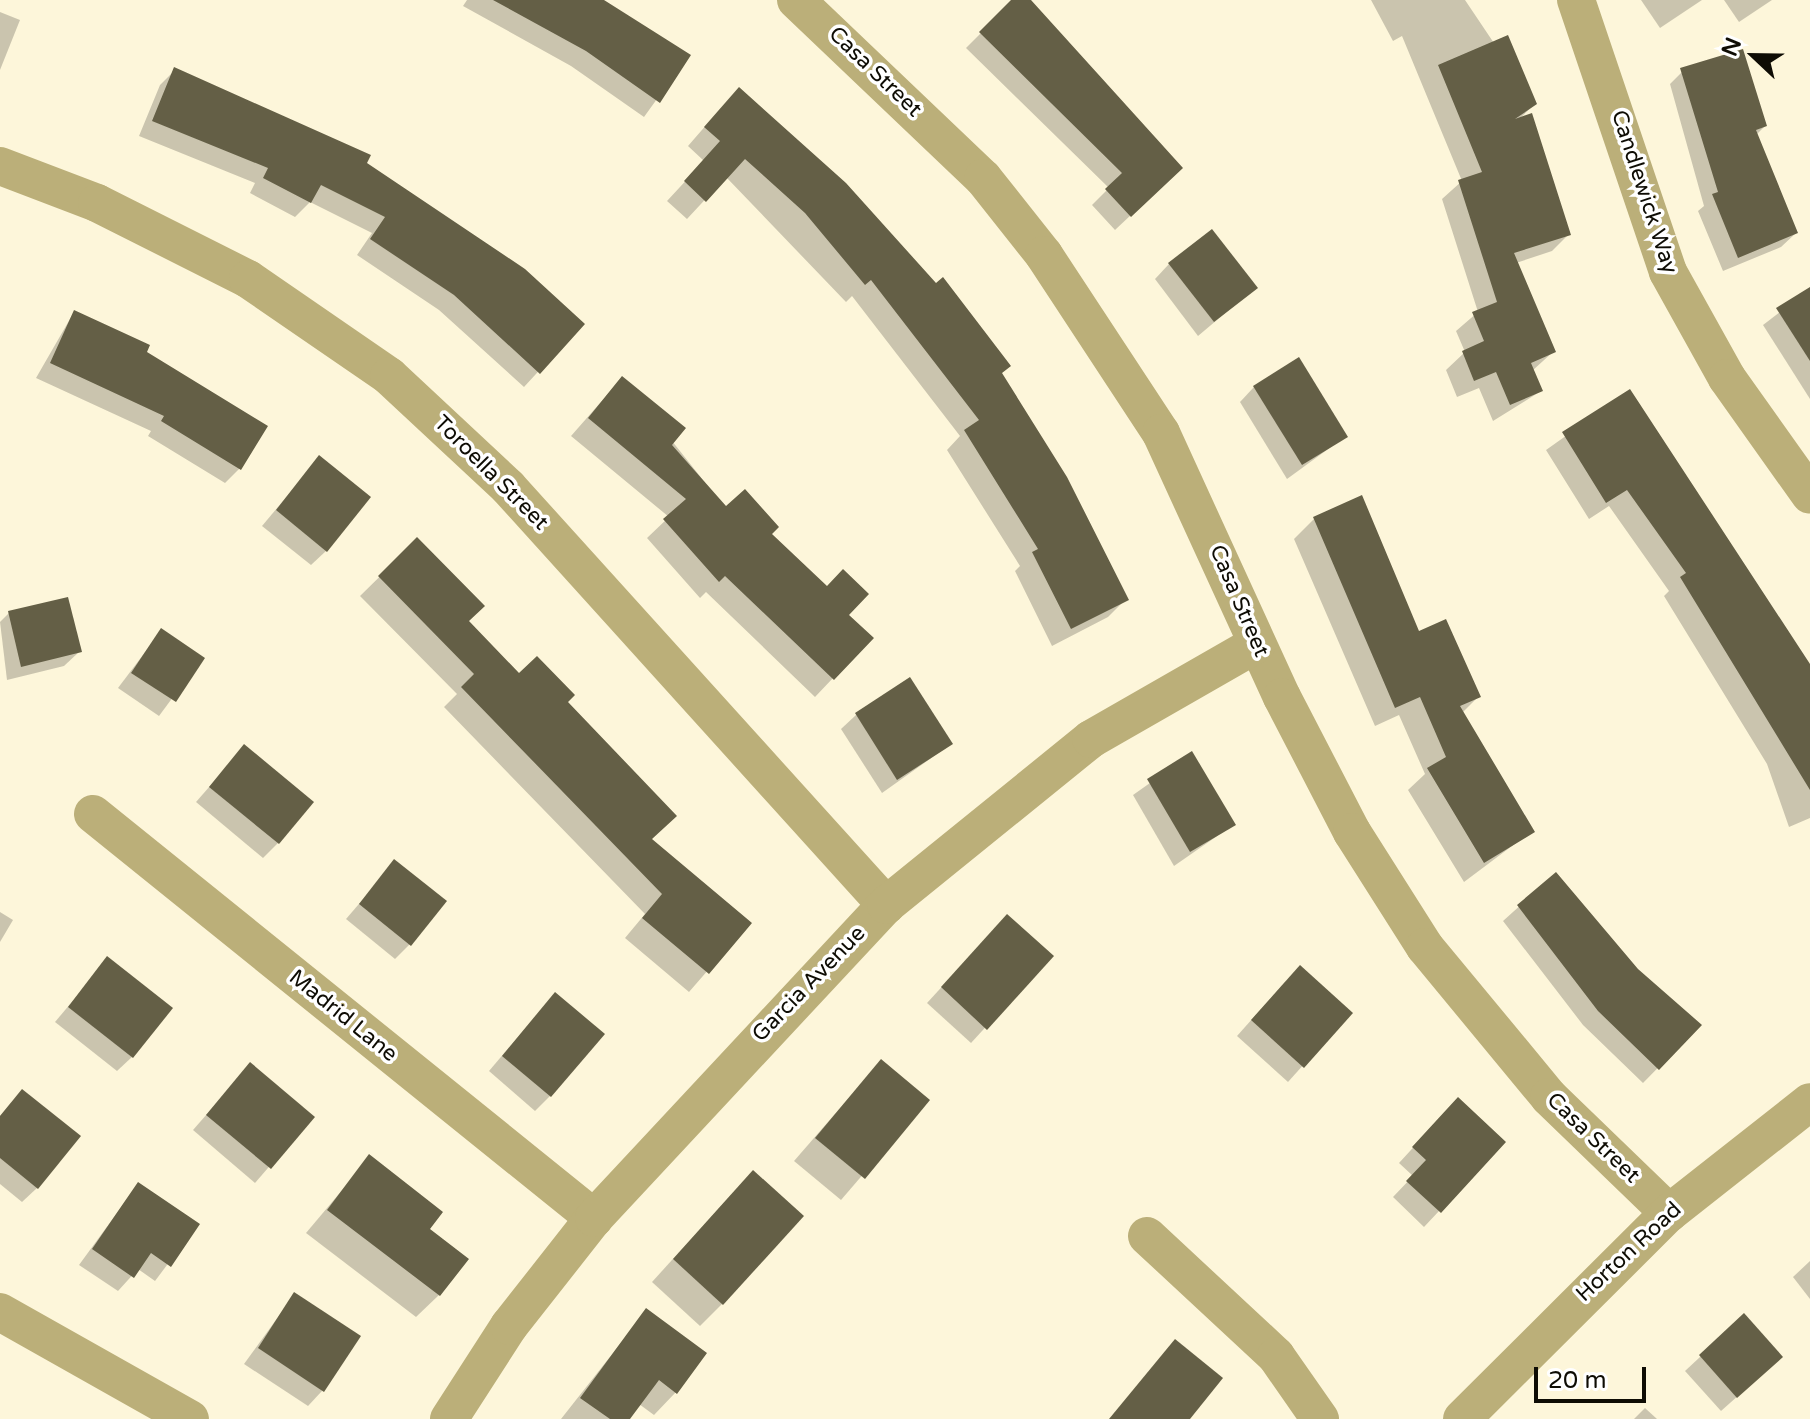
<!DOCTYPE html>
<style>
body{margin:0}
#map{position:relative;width:1810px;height:1419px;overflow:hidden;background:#fdf6da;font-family:"Varela Round",sans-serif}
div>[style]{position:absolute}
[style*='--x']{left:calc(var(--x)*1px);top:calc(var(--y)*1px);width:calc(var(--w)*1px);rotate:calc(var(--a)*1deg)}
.shadow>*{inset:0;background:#0003}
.building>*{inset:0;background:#645f46}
.minor>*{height:38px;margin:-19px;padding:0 19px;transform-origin:19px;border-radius:19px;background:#bbaf79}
span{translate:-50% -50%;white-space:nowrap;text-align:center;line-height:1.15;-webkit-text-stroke:7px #fff;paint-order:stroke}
.street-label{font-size:22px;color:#0e0c04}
.north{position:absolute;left:1714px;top:16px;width:80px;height:80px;-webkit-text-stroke:6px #fff;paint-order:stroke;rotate:292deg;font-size:22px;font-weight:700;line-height:32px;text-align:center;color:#0e0c04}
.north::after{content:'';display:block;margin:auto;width:28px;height:36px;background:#0e0c04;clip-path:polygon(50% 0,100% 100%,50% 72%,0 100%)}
.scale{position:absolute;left:1534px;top:1367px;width:112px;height:36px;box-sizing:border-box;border:4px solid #0e0c04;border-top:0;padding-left:10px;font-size:24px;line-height:28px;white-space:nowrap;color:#0e0c04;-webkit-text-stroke:6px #fff;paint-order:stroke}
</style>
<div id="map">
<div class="shadow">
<div style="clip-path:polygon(467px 0,589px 0,688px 56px,644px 117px,571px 66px,463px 6px)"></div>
<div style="clip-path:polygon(1014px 0,1027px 0,1166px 182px,1115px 230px,1092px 205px,1109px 188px,966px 48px)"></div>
<div style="clip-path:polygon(1371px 0,1465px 0,1535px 104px,1518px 120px,1569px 234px,1552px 251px,1516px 263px,1554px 351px,1532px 371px,1541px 391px,1493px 421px,1479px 388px,1457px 397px,1446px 370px,1465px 352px,1456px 331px,1478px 312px,1442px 199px,1462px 181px,1402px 36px,1393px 41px)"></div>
<div style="clip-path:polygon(1641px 0,1702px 0,1660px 28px)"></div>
<div style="clip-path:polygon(1724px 0,1772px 0,1739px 22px)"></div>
<div style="clip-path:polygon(0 12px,20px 20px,0 70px)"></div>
<div style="clip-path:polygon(1685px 69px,1765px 126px,1756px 135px,1796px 233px,1781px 247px,1723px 271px,1698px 211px,1704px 206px,1670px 84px)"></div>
<div style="clip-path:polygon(175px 70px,582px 324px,524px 387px,439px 310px,357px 255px,372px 233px,310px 202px,295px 217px,250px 193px,255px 183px,139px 136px,160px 85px)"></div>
<div style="clip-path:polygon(721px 108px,935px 285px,1000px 374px,1126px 599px,1108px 617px,1052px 646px,1015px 571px,1020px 566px,947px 450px,960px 436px,852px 296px,846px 302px,726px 177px,687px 219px,667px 201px,704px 161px,688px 146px)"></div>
<div style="clip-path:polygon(1169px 264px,1255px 288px,1198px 336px,1155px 279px)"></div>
<div style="clip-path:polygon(1810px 289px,1810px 399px,1763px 325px)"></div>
<div style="clip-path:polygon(74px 312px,145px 353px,240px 468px,225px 483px,148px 436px,151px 431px,36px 378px)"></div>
<div style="clip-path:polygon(622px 378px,726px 509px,770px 534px,871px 638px,815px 697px,706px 592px,700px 598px,647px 538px,669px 517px,571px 436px)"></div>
<div style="clip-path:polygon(1254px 387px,1346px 436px,1287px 479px,1240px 402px)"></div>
<div style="clip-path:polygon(1629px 391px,1810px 668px,1810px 818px,1789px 827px,1767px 764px,1664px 596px,1669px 591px,1609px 506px,1589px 519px,1546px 450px)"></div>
<div style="clip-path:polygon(319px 458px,326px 551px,311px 565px,262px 526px)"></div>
<div style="clip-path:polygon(1361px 498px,1418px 634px,1479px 696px,1462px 713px,1528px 834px,1464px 882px,1408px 790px,1425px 774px,1399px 715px,1375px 726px,1294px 539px,1314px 519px)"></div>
<div style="clip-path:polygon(417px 540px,467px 621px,519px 676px,565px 702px,649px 840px,749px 923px,689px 992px,625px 938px,645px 914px,444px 707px,457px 694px,360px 596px)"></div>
<div style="clip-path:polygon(9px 613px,79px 652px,64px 666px,7px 680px,0 622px)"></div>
<div style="clip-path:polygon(161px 631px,202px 658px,159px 716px,118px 688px)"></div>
<div style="clip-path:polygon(856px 715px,951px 744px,882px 793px,841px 729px)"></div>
<div style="clip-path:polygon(244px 747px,278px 843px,263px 858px,196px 802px)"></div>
<div style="clip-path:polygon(1191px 754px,1233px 825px,1174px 866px,1133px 795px)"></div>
<div style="clip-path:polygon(395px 862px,410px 944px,395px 959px,346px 919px)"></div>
<div style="clip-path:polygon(1555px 874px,1636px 971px,1699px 1026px,1643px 1083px,1583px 1025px,1503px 921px)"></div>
<div style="clip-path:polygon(0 912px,13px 920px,0 942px)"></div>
<div style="clip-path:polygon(993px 931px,1051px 956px,971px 1043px,927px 1003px)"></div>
<div style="clip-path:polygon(108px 959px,132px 1057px,117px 1071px,55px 1022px)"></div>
<div style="clip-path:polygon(1285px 982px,1350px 1013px,1288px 1082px,1237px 1036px)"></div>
<div style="clip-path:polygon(541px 1010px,550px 1096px,535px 1111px,489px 1071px)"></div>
<div style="clip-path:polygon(881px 1061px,927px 1100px,841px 1200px,794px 1161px)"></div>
<div style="clip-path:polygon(250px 1065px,312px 1117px,255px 1183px,193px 1130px)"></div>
<div style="clip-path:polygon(22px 1091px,37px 1188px,22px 1202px,0 1184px,0 1116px)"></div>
<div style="clip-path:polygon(1443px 1115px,1504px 1142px,1424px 1227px,1393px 1197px,1413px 1176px,1399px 1163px)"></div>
<div style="clip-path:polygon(370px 1157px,439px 1295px,416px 1317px,306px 1233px)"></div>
<div style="clip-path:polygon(138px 1184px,197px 1225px,155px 1281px,138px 1269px,118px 1291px,79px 1265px)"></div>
<div style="clip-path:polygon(731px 1195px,722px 1304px,700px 1326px,652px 1282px)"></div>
<div style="clip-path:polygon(1810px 1261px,1810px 1299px,1793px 1277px)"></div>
<div style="clip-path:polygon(294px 1295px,322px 1391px,308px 1406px,244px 1364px)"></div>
<div style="clip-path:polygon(646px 1311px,676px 1392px,654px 1415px,639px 1404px,628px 1419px,561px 1419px)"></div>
<div style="clip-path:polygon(1744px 1316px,1766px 1371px,1721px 1411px,1685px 1371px)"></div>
<div style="clip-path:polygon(1645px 1408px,1657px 1419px,1634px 1419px)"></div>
</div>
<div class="building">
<div style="clip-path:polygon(493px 0,604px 0,691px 55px,660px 103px,586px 51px)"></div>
<div style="clip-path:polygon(1011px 0,1031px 0,1183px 168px,1131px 217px,1105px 189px,1122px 173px,979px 32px)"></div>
<div style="clip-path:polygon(1508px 35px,1537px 104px,1515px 119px,1532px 113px,1571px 235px,1514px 253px,1556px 352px,1531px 363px,1543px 391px,1510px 405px,1496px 372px,1474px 381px,1462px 351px,1484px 341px,1472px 312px,1497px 302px,1458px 180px,1482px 172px,1438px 65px)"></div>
<div style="clip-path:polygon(1743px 49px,1767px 126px,1756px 130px,1798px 233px,1738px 258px,1712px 194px,1718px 192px,1680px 68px)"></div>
<div style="clip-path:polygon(174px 67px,371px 155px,367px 163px,525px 269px,585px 324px,540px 374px,454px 295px,370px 239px,385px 217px,321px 185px,311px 203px,263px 178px,268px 168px,152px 121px)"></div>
<div style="clip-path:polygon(739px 87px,846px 183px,936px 283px,943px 277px,1011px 366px,1002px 373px,1067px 477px,1129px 600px,1071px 629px,1032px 552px,1038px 549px,964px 430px,979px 420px,871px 280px,865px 285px,805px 213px,745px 159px,706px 202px,684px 181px,720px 141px,704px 127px)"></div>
<div style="clip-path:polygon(1212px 229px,1258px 288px,1214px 322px,1168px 263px)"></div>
<div style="clip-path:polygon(1810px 287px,1810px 361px,1776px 308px)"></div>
<div style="clip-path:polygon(74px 310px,150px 345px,147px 352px,268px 426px,241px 470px,161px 421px,164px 416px,50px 363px)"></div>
<div style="clip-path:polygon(1299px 357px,1348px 437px,1302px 465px,1253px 386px)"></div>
<div style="clip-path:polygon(622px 376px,686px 428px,672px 445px,726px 506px,745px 489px,779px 527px,772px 534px,827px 586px,843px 569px,869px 594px,849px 615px,874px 638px,834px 680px,725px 576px,719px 582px,663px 519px,686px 499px,588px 418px)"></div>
<div style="clip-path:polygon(1630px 389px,1810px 664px,1810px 790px,1680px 577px,1686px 573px,1627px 490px,1606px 503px,1562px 432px)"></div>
<div style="clip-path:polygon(319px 455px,371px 497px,327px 552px,276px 510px)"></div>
<div style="clip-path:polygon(1362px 495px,1419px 631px,1446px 619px,1481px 697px,1460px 706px,1535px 832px,1484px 863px,1427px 768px,1446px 757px,1420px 697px,1395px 708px,1313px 517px)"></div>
<div style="clip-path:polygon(417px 537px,485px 606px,469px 621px,519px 673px,537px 656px,575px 695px,568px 702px,677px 816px,652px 839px,752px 923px,709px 974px,642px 918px,662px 894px,461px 687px,474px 674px,378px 576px)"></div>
<div style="clip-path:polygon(68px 597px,82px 652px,21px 667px,8px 611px)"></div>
<div style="clip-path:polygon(161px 628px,205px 658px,176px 702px,131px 673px)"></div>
<div style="clip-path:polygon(910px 677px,953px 744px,897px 780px,855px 713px)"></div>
<div style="clip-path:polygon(244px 744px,314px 802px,279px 844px,209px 787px)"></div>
<div style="clip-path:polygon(1192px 751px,1236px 825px,1190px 852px,1147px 779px)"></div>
<div style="clip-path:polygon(394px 859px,447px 901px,411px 946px,359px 904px)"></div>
<div style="clip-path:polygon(1556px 872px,1638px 969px,1702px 1025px,1659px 1070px,1598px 1011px,1517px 905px)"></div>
<div style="clip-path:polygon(1007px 914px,1054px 956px,987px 1030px,941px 987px)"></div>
<div style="clip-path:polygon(107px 956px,173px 1008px,133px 1058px,68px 1007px)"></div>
<div style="clip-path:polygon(1300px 965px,1353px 1013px,1304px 1068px,1251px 1020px)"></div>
<div style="clip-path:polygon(555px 992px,605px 1034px,551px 1097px,502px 1056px)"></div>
<div style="clip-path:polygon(881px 1059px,930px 1100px,865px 1179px,815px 1138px)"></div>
<div style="clip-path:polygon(250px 1062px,315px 1117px,271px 1169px,206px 1115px)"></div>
<div style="clip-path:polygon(22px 1089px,81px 1136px,38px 1189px,0 1158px,0 1116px)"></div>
<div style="clip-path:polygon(1458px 1097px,1506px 1142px,1441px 1213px,1406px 1181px,1426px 1160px,1412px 1147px)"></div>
<div style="clip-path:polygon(369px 1154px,443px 1212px,430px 1229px,469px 1259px,440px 1296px,327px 1210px)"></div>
<div style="clip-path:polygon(753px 1170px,804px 1216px,723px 1305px,673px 1259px)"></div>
<div style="clip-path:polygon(138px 1182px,200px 1224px,171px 1267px,151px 1253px,134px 1278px,92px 1249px)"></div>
<div style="clip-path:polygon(294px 1292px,361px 1336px,324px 1392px,258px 1348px)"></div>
<div style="clip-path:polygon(646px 1308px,707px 1353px,677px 1394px,659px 1380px,630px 1419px,610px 1419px,580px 1398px)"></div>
<div style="clip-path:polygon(1744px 1313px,1783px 1357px,1737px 1398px,1699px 1355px)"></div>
<div style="clip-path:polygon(1175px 1339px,1223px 1378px,1190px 1419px,1109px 1419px)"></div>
</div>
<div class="minor">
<div style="--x:796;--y:0;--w:258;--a:43.6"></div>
<div style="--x:983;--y:178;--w:98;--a:51.6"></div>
<div style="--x:1044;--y:255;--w:213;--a:56.7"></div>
<div style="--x:1161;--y:433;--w:290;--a:65.4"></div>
<div style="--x:1282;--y:697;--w:152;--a:62.6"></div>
<div style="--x:1352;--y:832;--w:136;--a:57.6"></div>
<div style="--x:1425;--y:947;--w:195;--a:50.4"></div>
<div style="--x:1549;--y:1097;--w:167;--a:44"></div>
<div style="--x:1576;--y:0;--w:287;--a:71.3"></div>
<div style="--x:1668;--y:272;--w:121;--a:60.9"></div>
<div style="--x:1727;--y:378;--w:143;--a:54.6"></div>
<div style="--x:0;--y:166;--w:104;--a:20.9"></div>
<div style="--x:97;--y:203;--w:169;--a:26.7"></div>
<div style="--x:248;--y:279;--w:171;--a:34.5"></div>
<div style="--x:389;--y:376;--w:163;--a:43"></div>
<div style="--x:508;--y:487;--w:564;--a:47.88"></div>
<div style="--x:93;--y:814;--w:644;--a:38.88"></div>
<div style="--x:1147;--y:1236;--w:176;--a:42.9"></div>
<div style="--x:1276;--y:1356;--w:77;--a:55.1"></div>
<div style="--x:0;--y:1312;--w:218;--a:29.4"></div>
<div style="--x:449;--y:1419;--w:111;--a:-57.2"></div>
<div style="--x:509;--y:1326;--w:137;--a:-51.8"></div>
<div style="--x:594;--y:1218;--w:428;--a:-47"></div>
<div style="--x:886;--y:905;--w:264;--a:-39"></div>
<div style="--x:1091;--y:739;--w:191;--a:-29.8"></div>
<div style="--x:1462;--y:1419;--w:292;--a:-44.9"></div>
<div style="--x:1669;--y:1213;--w:179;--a:-38.2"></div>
</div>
<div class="street-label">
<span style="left:875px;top:72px;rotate:44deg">Casa Street</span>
<span style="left:1644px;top:192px;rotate:72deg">Candlewick Way</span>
<span style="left:491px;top:473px;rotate:45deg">Toroella Street</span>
<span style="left:1239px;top:601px;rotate:67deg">Casa Street</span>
<span style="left:809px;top:984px;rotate:-46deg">Garcia Avenue</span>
<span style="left:343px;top:1016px;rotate:39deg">Madrid Lane</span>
<span style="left:1593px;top:1138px;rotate:44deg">Casa Street</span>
<span style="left:1629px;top:1252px;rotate:-43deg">Horton Road</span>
</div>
<div class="north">N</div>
<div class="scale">20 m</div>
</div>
